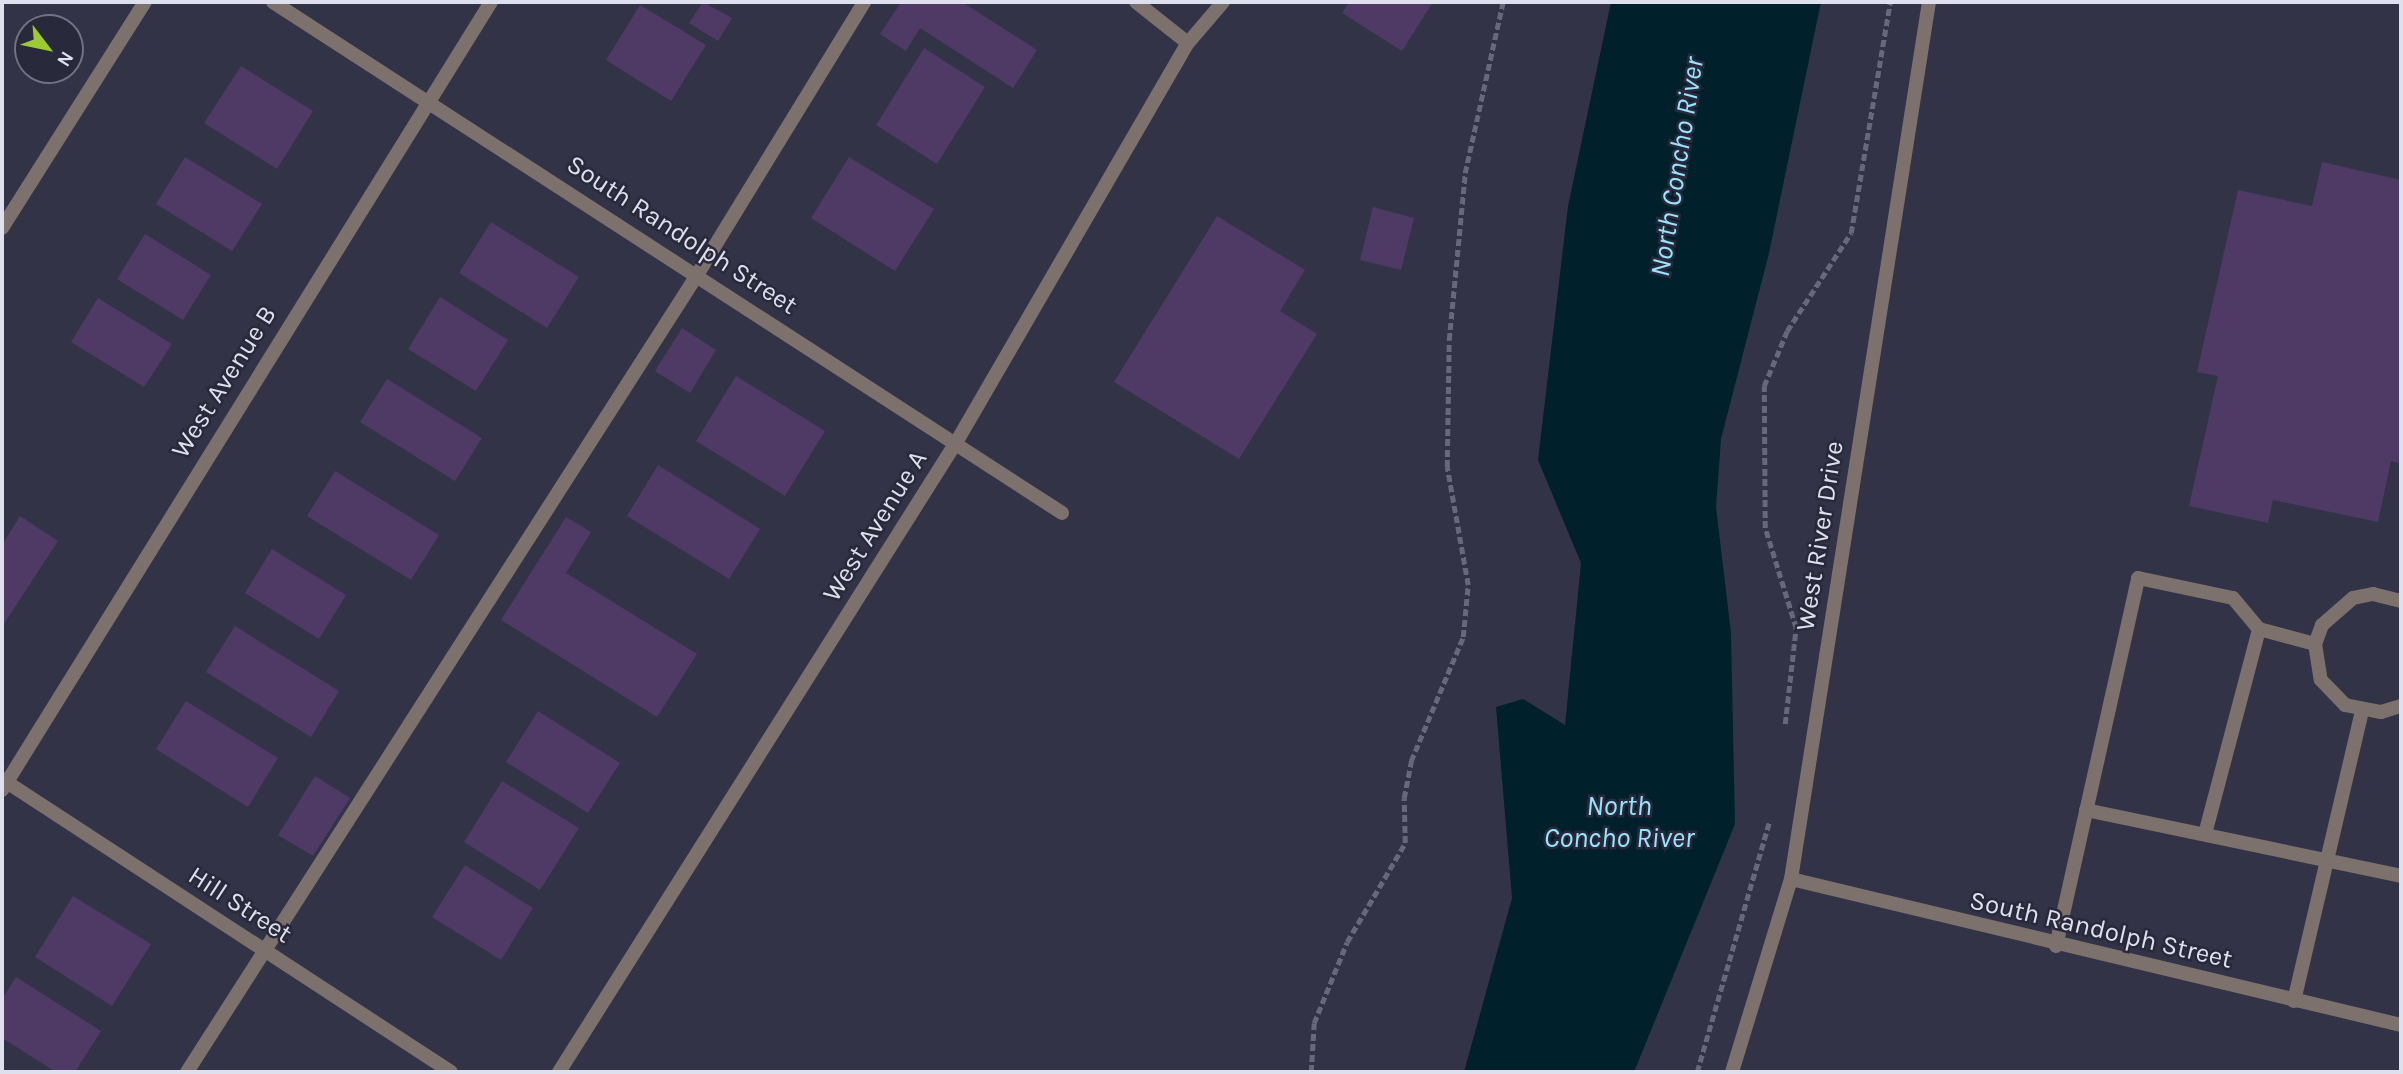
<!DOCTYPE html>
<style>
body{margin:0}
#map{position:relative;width:2403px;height:1074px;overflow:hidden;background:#323347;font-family:Karla,sans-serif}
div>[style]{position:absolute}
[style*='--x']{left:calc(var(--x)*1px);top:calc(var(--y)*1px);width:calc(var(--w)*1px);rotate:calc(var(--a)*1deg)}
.water>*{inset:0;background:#00212b}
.building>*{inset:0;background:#4e3a64}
.path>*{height:4.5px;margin-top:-2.25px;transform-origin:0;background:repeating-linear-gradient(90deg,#676879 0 7px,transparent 0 10.5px)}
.service>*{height:14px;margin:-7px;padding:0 7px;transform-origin:7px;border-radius:7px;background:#7d716d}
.minor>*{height:14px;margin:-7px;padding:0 7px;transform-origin:7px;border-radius:7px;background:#7d716d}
span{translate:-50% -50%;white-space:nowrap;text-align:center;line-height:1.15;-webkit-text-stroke:5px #29293c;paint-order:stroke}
.street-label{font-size:26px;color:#dfe0ed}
.water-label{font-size:28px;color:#99e3fe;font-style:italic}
.frame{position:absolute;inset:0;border:4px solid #dfe0ed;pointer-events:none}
.north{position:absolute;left:14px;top:14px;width:70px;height:70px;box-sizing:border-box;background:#29293c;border:2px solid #727283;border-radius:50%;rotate:122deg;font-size:19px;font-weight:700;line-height:28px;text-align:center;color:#dfe0ed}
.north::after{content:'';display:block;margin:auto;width:24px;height:32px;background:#9cca32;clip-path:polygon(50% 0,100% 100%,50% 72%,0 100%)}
</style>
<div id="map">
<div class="water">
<div style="clip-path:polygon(1611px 2px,1821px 2px,1769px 253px,1721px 439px,1716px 507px,1731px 633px,1735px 824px,1634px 1072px,1464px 1072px,1512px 898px,1496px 707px,1523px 699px,1565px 725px,1581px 563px,1538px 460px,1568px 206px)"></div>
</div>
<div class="building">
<div style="clip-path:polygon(703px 2px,732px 18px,718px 41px,689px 23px)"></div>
<div style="clip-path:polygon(901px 2px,962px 2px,1037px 50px,1013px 88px,920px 28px,906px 51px,880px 34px)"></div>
<div style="clip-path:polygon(1349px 2px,1433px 2px,1402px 51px,1342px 13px)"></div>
<div style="clip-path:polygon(640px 5px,706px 45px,671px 101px,606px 60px)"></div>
<div style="clip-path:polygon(924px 48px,985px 87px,937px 164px,876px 125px)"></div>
<div style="clip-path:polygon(241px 66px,313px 111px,277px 169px,204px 123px)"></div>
<div style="clip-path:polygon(185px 157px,262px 204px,232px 251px,156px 204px)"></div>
<div style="clip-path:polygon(849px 157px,934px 209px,895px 271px,811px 218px)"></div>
<div style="clip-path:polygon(2322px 162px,2401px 180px,2401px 464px,2391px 461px,2378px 522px,2273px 500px,2268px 523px,2189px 506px,2218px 376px,2197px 372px,2238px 190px,2312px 206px)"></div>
<div style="clip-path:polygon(1373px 207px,1414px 218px,1401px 270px,1360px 260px)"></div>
<div style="clip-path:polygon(1217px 216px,1305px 270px,1280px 311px,1317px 334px,1239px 459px,1114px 382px)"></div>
<div style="clip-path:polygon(491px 222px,579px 277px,547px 328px,459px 273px)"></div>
<div style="clip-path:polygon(145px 234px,211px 275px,183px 320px,117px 279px)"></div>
<div style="clip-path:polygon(440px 297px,508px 340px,476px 391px,408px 349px)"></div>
<div style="clip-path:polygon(98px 298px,172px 344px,144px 387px,71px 342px)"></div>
<div style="clip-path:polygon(682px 328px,716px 350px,690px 393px,655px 371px)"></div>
<div style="clip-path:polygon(736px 376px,825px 431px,785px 496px,696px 441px)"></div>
<div style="clip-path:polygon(387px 379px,482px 438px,455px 481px,360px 422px)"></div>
<div style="clip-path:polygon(658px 465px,760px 529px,729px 579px,627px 516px)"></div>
<div style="clip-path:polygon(335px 471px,439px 535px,411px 580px,307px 516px)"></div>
<div style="clip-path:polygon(20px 516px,58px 541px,2px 627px,2px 545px)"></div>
<div style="clip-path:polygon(566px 517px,591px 532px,566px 573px,697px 654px,657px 717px,501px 620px)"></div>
<div style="clip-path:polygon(272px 549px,346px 595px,319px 639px,245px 593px)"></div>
<div style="clip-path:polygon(235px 626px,339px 691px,311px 737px,206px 672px)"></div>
<div style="clip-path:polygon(186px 701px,278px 758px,248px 807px,156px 749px)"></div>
<div style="clip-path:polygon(538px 711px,620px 763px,588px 813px,506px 762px)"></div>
<div style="clip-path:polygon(315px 776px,350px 798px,313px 856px,278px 835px)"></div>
<div style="clip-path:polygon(502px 781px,579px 828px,540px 890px,464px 842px)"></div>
<div style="clip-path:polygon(465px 865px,533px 908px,501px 960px,432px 917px)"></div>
<div style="clip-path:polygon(73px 896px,151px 944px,112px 1006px,35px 957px)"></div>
<div style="clip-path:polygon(16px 977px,101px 1031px,75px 1072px,56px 1072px,2px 1038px,2px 999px)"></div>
</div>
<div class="path">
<div style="--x:1785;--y:724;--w:97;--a:-83.5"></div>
<div style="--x:1796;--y:628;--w:105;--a:-107.2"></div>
<div style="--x:1765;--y:528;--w:142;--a:-90.4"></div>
<div style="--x:1764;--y:386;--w:60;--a:-67.3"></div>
<div style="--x:1787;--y:331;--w:117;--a:-56.9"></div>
<div style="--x:1851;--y:233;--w:234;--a:-80.4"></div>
<div style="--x:1311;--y:1072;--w:49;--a:-86.5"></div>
<div style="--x:1314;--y:1023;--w:87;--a:-67.8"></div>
<div style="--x:1347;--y:942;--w:115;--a:-59.6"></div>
<div style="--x:1405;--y:843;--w:45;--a:-91.3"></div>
<div style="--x:1404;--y:798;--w:38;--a:-79"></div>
<div style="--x:1411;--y:761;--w:134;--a:-67.2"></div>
<div style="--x:1463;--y:637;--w:52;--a:-84.5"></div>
<div style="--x:1468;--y:585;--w:120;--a:-100.1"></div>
<div style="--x:1447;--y:467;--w:127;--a:-89.1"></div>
<div style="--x:1449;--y:340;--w:168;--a:-84.5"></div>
<div style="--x:1465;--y:173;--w:175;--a:-77.5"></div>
<div style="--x:1697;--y:1072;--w:260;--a:-73.9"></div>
</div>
<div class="service">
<div style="--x:1136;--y:2;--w:66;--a:38.3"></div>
<div style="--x:2;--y:228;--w:267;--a:-57.7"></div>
<div style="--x:2401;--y:601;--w:29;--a:-166"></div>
<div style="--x:2373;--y:594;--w:20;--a:169"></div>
<div style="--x:2353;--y:598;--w:41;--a:138.9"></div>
<div style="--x:2322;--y:625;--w:20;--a:110"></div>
<div style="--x:2315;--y:644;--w:36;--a:81"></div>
<div style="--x:2321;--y:680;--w:35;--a:46"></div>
<div style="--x:2345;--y:705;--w:37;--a:11"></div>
<div style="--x:2381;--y:712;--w:21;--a:-17"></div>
<div style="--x:2086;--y:810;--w:322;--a:11.8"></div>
<div style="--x:2205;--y:834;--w:212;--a:-75.2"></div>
<div style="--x:2259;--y:629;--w:58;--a:15"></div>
<div style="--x:2056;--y:946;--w:377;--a:-77.4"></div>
<div style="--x:2138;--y:578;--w:97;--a:11.9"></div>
<div style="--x:2233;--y:598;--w:40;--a:50"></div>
<div style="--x:2294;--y:1001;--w:298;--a:-76.8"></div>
<div style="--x:187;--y:1072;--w:946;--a:-57.38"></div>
<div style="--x:697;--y:275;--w:320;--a:-58.5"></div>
</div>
<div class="minor">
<div style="--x:273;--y:2;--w:940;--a:32.93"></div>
<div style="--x:2;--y:779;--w:536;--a:33.13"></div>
<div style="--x:2;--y:790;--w:927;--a:-58.18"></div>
<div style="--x:1791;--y:879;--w:627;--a:13.46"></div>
<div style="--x:559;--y:1072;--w:746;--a:-57.76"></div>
<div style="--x:957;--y:441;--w:460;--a:-59.9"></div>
<div style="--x:1188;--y:43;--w:54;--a:-49.5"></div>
<div style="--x:1732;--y:1072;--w:202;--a:-73"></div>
<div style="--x:1791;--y:879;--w:888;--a:-81.06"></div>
</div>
<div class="street-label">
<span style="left:682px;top:235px;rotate:33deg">South Randolph Street</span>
<span style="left:224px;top:382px;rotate:-58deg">West Avenue B</span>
<span style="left:875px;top:526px;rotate:-58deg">West Avenue A</span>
<span style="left:1820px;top:536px;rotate:-81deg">West River Drive</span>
<span style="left:240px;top:905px;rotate:33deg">Hill Street</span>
<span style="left:2101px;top:930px;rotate:13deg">South Randolph Street</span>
</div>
<div class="water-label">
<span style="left:1677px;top:167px;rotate:-81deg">North Concho River</span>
<span style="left:1619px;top:822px">North<br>Concho River</span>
</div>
<div class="frame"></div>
<div class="north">N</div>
</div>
